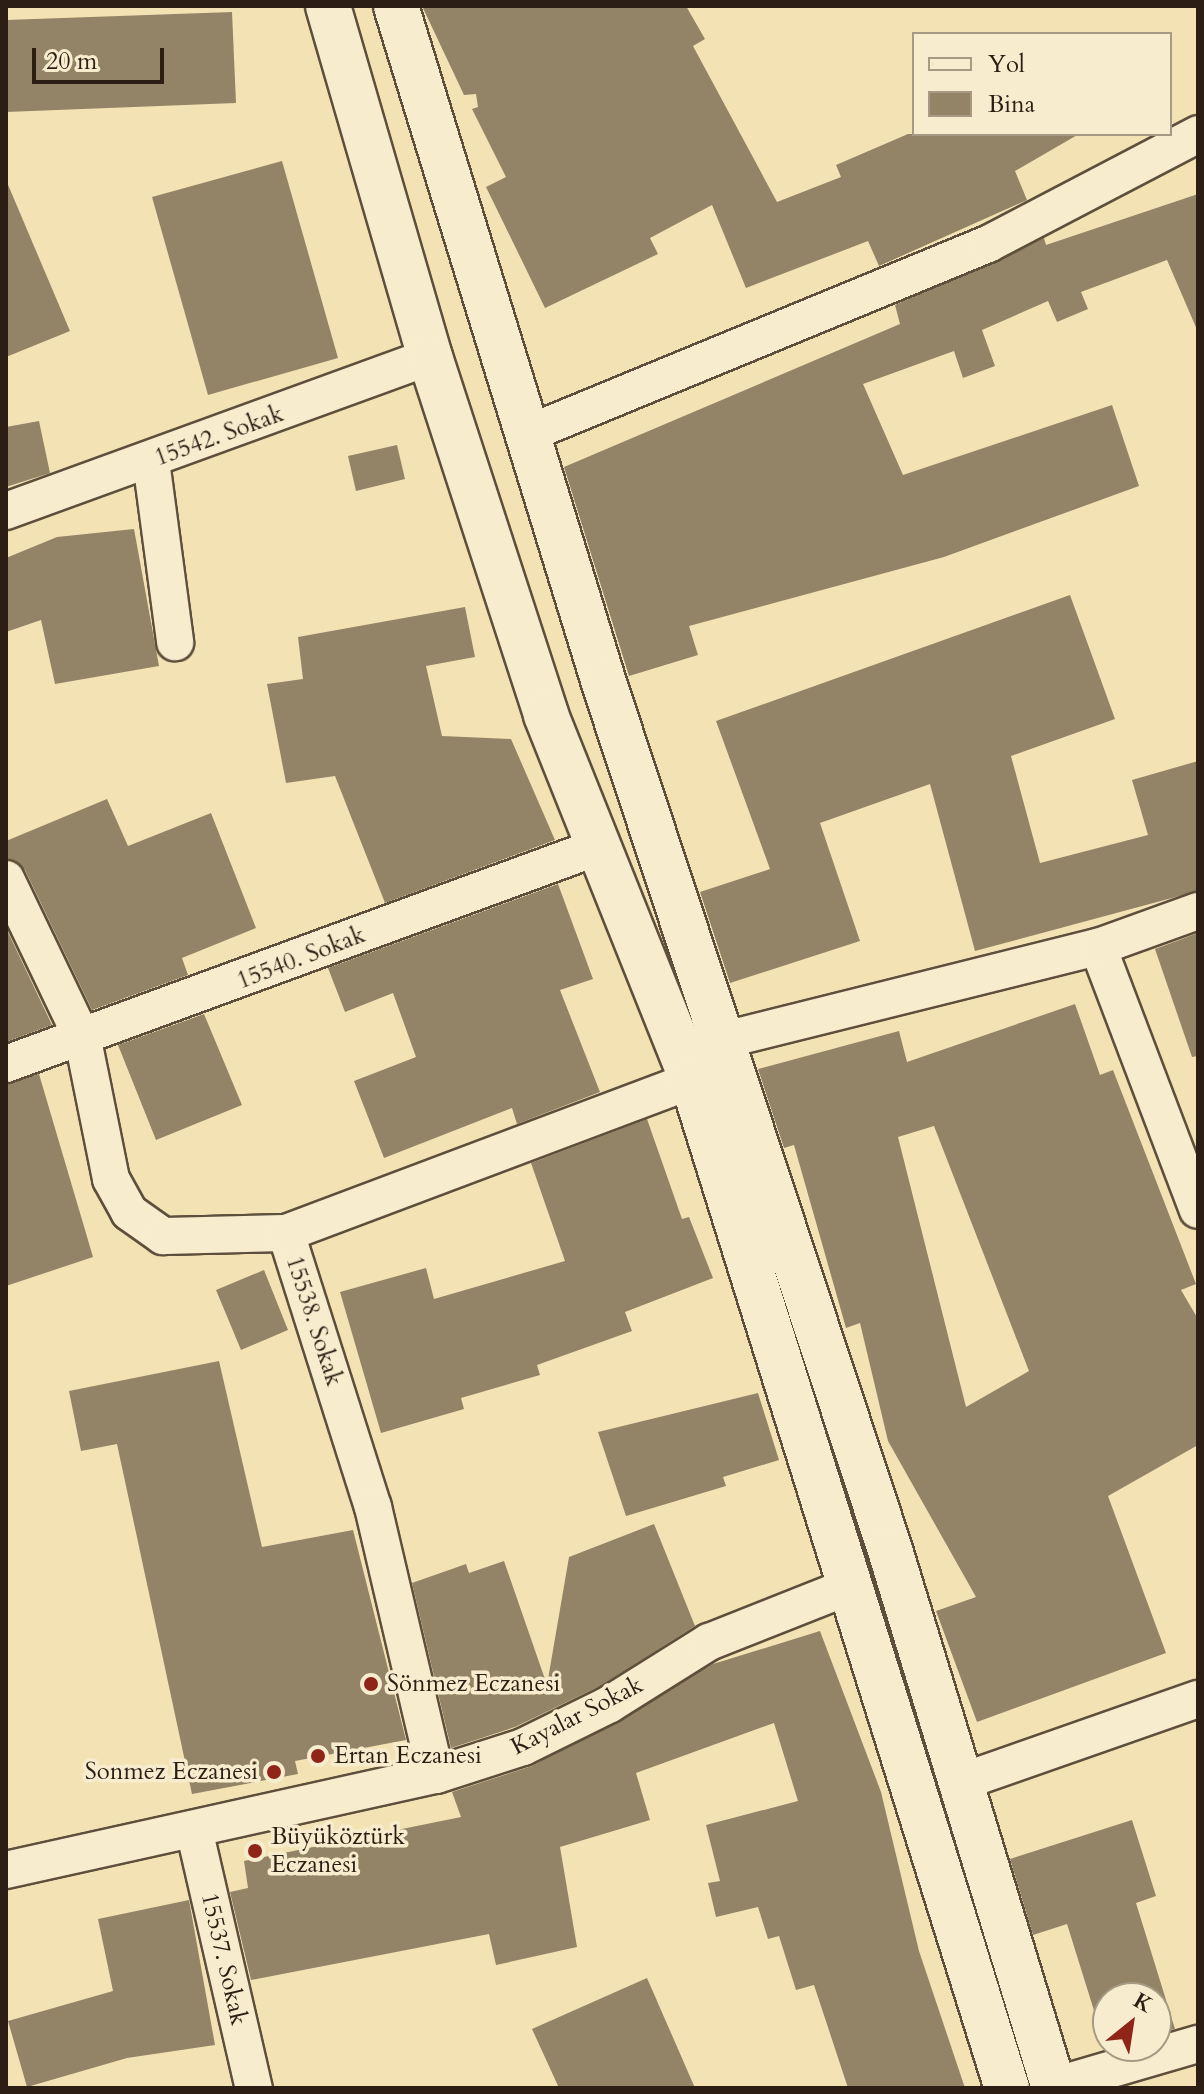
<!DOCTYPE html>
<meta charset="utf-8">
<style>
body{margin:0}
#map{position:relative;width:1204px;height:2094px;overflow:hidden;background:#f3e3b4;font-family:Cardo,serif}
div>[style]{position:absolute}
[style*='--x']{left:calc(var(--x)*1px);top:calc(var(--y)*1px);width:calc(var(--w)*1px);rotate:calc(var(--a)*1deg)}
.building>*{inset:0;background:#938467}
.roads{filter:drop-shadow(2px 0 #5e4f3c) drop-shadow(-2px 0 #5e4f3c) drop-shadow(0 2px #5e4f3c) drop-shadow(0 -2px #5e4f3c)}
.minor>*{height:36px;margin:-18px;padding:0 18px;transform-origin:18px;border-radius:18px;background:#f7edce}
.secondary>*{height:44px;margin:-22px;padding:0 22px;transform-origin:22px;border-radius:22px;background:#f7edce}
.dots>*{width:22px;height:22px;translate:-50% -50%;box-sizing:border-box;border:4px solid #f7edce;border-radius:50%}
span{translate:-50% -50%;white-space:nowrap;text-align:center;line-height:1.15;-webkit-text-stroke:7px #f7edce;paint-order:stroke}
.street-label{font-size:24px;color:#2c1e14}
.poi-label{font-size:24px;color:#2c1e14}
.left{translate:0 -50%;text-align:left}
.right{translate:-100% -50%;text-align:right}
.frame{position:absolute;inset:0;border:8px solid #2c1e14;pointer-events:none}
.legend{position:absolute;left:912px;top:32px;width:260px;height:104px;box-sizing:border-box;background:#f7edce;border:2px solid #a69a84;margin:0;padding:10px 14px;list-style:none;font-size:24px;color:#2c1e14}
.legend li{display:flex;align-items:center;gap:16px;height:40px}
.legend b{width:40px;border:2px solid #a69a84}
.north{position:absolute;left:1092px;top:1982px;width:80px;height:80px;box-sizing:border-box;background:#f7edce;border:2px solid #a69a84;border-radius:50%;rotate:30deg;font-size:22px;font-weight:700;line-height:32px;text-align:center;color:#2c1e14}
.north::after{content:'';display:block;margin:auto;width:28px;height:36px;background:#8f2418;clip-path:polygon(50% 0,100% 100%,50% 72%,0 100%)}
.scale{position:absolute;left:32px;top:48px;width:132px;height:36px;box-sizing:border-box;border:4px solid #2c1e14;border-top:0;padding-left:10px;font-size:24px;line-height:28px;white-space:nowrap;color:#2c1e14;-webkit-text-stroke:6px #f7edce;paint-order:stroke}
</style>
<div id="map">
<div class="building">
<div style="clip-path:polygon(422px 6px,686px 6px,705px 39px,693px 46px,777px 202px,841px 177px,836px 165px,908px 134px,1079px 134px,1015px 171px,1027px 200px,879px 266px,868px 241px,746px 288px,712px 205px,650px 238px,658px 254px,545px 308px,486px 187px,506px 177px,472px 109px,478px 107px,476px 94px,464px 95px)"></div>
<div style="clip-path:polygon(232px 12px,236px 103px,6px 112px,6px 20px)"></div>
<div style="clip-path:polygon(282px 161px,338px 358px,208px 395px,152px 197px)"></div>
<div style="clip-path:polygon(6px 180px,70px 331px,6px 357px)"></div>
<div style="clip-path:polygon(1198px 194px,1198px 332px,1167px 260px,1081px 292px,1088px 309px,1057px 322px,1048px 301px,982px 330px,995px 366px,963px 378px,954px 351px,863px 384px,903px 475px,1112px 405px,1139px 486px,944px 557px,689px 626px,698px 655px,629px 676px,564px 467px,900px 324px,895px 305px,1044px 238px,1046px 245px)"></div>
<div style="clip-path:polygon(39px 421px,50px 473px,6px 487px,6px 427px)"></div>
<div style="clip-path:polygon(397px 445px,405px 479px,356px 491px,348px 456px)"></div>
<div style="clip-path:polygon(134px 529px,159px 666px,55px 684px,41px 620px,6px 632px,6px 558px,57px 537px)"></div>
<div style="clip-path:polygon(1070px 595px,1115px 719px,1011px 756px,1040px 863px,1148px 835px,1132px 780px,1198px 761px,1198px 891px,975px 951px,930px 784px,820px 823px,860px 941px,730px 983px,700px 892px,770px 869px,716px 721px)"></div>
<div style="clip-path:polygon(465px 607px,475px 657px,426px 666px,442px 736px,511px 739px,555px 840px,385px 903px,335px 776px,286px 783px,267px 684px,303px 679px,298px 637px)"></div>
<div style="clip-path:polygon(107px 799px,128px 846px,211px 813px,256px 928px,182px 958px,188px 975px,92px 1010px,25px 870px,6px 858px,6px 841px)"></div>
<div style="clip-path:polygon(558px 884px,593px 979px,560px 990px,600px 1092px,517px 1124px,512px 1108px,384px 1158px,354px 1081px,416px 1057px,393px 993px,345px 1012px,328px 968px)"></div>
<div style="clip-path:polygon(6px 928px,52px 1025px,6px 1042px)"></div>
<div style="clip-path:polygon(1198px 933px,1198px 1056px,1192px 1057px,1155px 949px)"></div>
<div style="clip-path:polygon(evenodd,1075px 1004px,1100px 1075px,1113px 1070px,1196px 1284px,1181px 1290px,1198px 1319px,1198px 1445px,1108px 1496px,1166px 1653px,977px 1722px,936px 1611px,976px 1597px,888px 1441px,860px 1323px,846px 1328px,794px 1145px,784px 1148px,758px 1069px,899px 1031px,907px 1062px,1075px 1004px,934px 1126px,1029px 1371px,966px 1407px,898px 1137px,934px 1126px)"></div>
<div style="clip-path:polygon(204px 1014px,242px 1105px,156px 1140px,118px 1045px)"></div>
<div style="clip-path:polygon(39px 1074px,93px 1257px,6px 1286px,6px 1084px)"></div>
<div style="clip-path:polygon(647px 1119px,682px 1219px,689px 1217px,713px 1278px,625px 1312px,632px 1331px,537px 1365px,540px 1375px,461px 1398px,464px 1409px,381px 1433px,340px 1292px,426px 1268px,434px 1299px,565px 1261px,531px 1163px)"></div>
<div style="clip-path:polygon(264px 1270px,288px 1330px,241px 1350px,216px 1290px)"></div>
<div style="clip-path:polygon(219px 1361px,262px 1547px,353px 1530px,406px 1740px,295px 1761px,298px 1774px,192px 1794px,117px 1444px,81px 1451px,69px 1391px)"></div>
<div style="clip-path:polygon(758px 1393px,779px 1460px,723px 1477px,726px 1486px,626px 1516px,598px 1432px)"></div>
<div style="clip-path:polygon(654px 1524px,695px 1626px,600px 1686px,515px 1727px,451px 1748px,412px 1583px,466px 1564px,469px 1573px,504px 1561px,547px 1685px,569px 1557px)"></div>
<div style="clip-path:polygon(820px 1631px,881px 1792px,919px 1951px,965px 2088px,848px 2088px,814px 1985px,796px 1990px,779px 1936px,768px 1939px,758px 1907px,716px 1917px,708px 1883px,720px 1881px,706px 1825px,798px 1801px,774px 1723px,636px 1773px,650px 1820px,560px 1847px,577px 1947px,496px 1965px,489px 1934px,251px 1980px,230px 1892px,248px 1888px,244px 1861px,461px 1817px,452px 1792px,532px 1766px,713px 1664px)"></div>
<div style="clip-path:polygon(1132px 1820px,1156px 1896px,1136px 1903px,1175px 2029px,1156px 2034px,1156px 1998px,1108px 1998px,1108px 2046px,1116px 2046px,1106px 2049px,1067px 1924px,1033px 1935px,1010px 1859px)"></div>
<div style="clip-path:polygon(189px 1900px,215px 2045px,127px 2058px,27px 2087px,8px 2021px,113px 1991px,98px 1919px)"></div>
<div style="clip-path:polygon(647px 1978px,695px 2088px,559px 2088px,532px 2029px)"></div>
</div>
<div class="roads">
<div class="minor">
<div style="--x:527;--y:434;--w:499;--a:-22.4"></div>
<div style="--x:988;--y:244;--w:237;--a:-27.6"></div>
<div style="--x:151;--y:461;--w:183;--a:82.4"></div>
<div style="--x:6;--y:511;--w:451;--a:-20"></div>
<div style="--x:6;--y:879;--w:178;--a:64.4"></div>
<div style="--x:83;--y:1040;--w:142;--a:78.6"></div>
<div style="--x:111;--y:1179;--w:38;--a:61"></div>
<div style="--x:129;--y:1212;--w:42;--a:35.2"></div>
<div style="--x:163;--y:1236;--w:123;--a:-1.4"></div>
<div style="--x:286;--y:1233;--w:287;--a:72.4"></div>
<div style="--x:373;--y:1507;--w:275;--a:76.8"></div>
<div style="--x:1098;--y:947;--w:281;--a:69.2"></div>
<div style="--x:724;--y:1040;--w:385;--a:-14"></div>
<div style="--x:1098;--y:947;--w:106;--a:-19.8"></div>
<div style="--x:6;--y:1064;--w:627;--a:-20.14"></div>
<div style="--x:286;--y:1233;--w:434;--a:-20.6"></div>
<div style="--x:958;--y:1783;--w:254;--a:-19.3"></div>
<div style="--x:194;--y:1829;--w:266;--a:77"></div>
<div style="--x:6;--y:1870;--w:440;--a:-12.5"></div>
<div style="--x:436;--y:1775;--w:91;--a:-17.8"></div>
<div style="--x:523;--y:1747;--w:97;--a:-26.3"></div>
<div style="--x:610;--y:1704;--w:117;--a:-32.1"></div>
<div style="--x:709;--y:1642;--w:155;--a:-21.6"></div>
<div style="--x:1054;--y:2086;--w:150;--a:-16.3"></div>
</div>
<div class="secondary">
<div style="--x:328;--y:6;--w:366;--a:73.8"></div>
<div style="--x:430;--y:357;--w:376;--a:72"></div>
<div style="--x:546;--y:715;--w:393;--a:68.2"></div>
<div style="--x:692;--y:1080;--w:1056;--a:72.65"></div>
<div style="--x:396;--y:6;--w:708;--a:72.92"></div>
<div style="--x:604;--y:683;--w:913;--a:71.74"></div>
<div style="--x:890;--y:1550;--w:562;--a:73.05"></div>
</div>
</div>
<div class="dots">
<div style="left:371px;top:1684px;background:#8f2418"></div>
<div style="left:318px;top:1756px;background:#8f2418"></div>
<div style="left:274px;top:1772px;background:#8f2418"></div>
<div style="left:255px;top:1851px;background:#8f2418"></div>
</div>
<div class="street-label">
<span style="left:219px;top:436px;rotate:-20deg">15542. Sokak</span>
<span style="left:301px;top:958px;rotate:-21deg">15540. Sokak</span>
<span style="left:314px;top:1321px;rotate:72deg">15538. Sokak</span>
<span style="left:577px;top:1716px;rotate:-27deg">Kayalar Sokak</span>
<span style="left:224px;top:1959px;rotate:77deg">15537. Sokak</span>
</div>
<div class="poi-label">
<span class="left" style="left:387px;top:1684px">Sönmez Eczanesi</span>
<span class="left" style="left:334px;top:1756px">Ertan Eczanesi</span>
<span class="right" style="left:258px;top:1772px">Sonmez Eczanesi</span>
<span class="left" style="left:271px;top:1851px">Büyüköztürk<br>Eczanesi</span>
</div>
<div class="frame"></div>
<ul class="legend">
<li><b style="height:10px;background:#f7edce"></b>Yol</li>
<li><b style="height:22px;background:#938467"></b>Bina</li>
</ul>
<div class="north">K</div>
<div class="scale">20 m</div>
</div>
